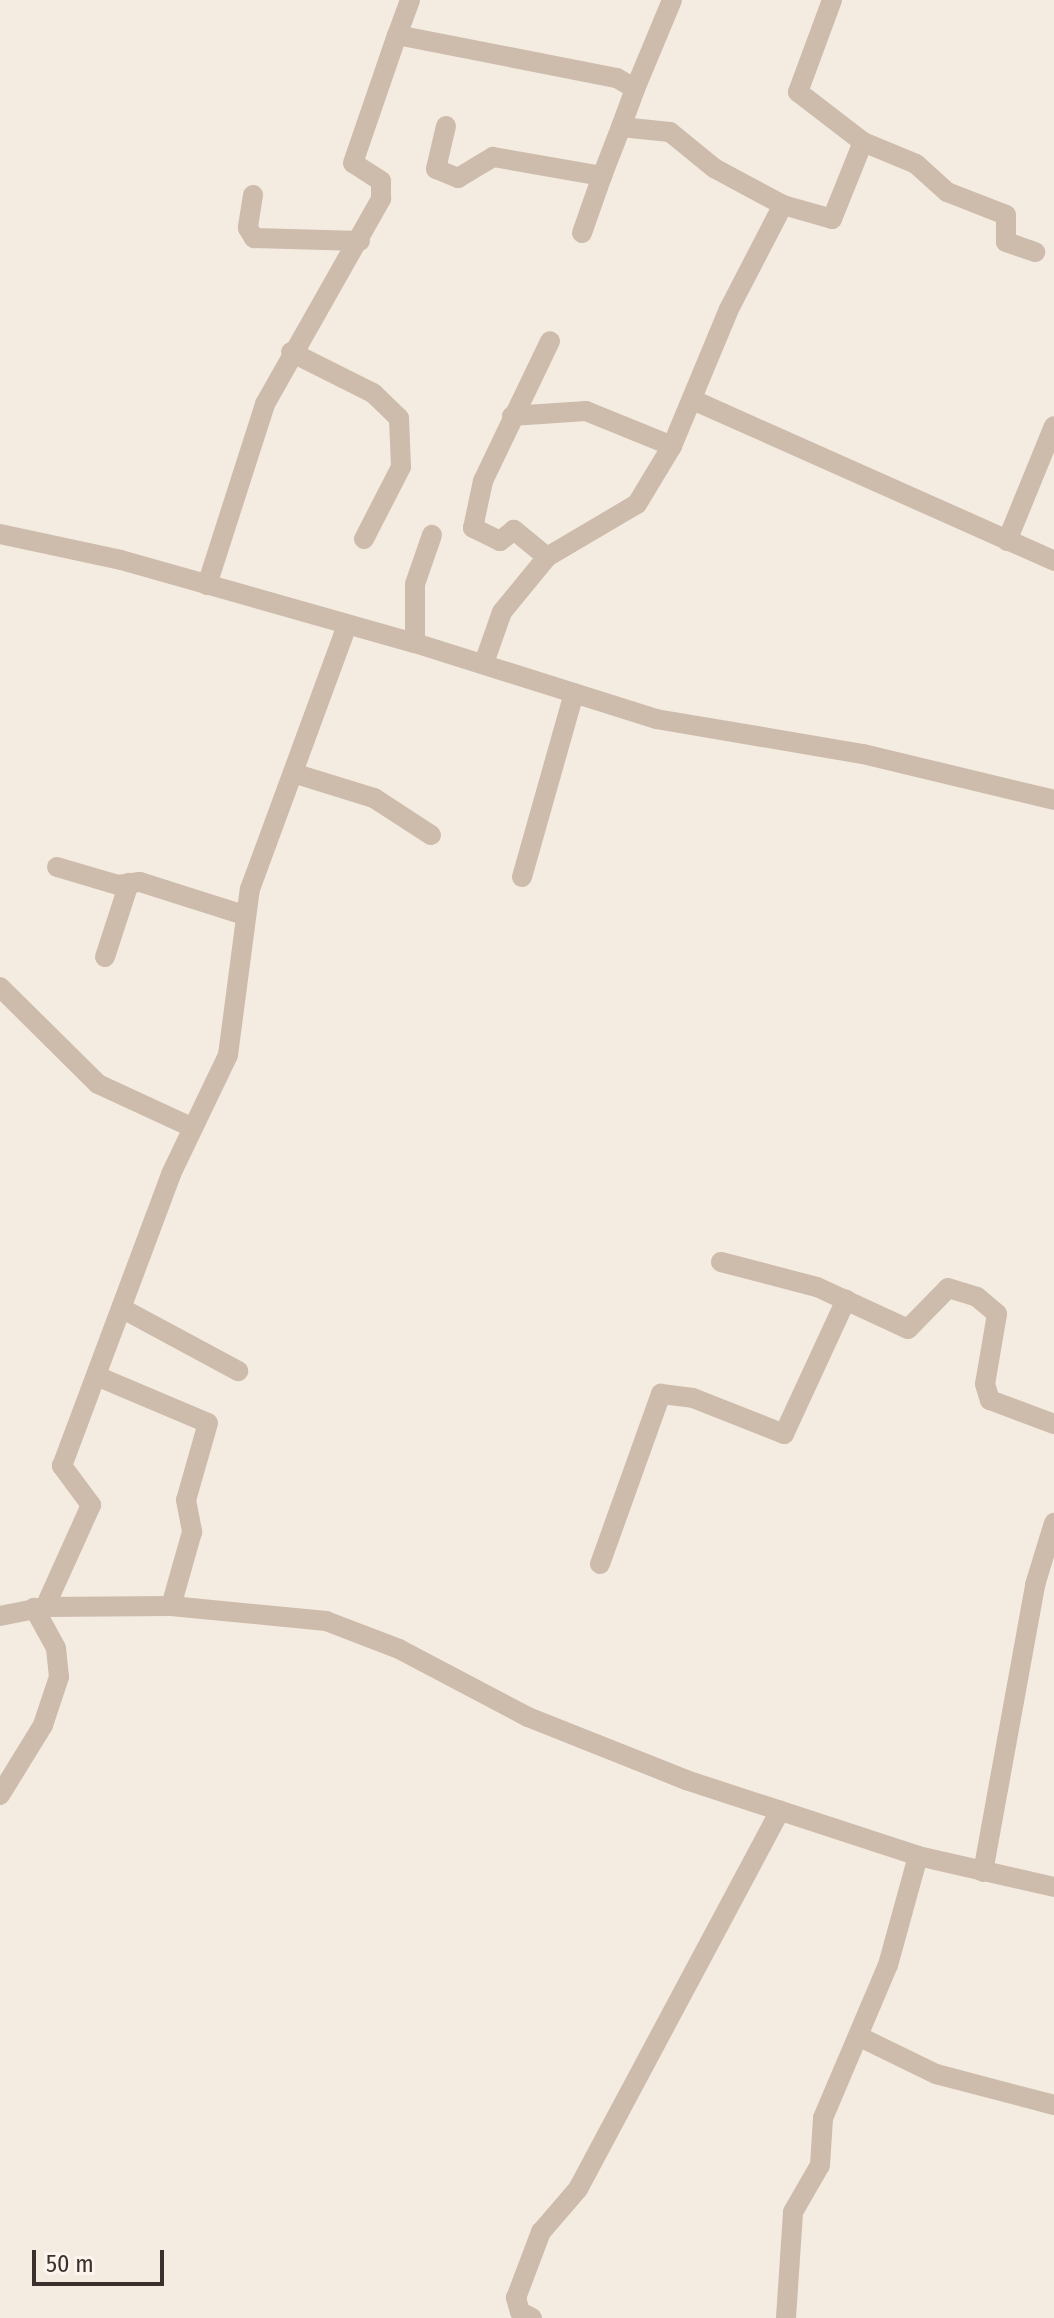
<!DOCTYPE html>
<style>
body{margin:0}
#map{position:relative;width:1054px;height:2318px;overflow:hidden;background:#f4ebe1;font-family:"Fira Sans Condensed",sans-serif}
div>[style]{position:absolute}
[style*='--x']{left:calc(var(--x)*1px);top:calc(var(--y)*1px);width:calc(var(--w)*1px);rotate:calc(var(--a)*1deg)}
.minor>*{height:20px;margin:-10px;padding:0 10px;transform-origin:10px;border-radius:10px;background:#cdbbac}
span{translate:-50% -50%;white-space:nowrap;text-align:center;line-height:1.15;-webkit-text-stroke:7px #fbf5ee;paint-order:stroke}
.scale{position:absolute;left:32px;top:2250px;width:132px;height:36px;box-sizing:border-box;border:4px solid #3b302b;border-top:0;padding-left:10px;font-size:24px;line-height:28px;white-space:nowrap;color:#3b302b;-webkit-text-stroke:6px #fbf5ee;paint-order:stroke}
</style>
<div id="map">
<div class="minor">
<div style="--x:410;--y:0;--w:37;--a:110"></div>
<div style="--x:397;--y:35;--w:224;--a:11.1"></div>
<div style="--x:617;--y:78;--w:21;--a:31"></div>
<div style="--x:635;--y:89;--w:40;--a:110.2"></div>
<div style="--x:621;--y:127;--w:49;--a:5.8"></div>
<div style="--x:670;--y:132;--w:57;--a:39.3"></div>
<div style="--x:714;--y:168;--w:78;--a:28.2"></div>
<div style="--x:783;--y:205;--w:51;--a:15.9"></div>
<div style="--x:832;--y:219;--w:83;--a:-68.1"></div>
<div style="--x:863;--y:142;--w:82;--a:-142.4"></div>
<div style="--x:798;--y:92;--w:98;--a:-69.7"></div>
<div style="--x:635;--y:89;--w:96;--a:-67.4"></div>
<div style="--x:446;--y:126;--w:44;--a:103.1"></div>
<div style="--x:436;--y:169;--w:24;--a:22"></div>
<div style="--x:458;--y:178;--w:41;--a:-31"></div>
<div style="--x:493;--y:157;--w:111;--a:9.9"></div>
<div style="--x:602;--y:176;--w:53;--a:-68.8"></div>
<div style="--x:863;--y:142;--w:57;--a:22.5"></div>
<div style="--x:916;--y:164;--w:42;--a:42.1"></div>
<div style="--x:947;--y:192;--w:63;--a:21.3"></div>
<div style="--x:1006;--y:215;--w:27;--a:90"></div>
<div style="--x:1006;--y:242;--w:31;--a:19"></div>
<div style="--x:253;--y:195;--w:33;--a:99"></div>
<div style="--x:248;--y:228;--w:12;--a:59"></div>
<div style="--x:254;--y:238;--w:106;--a:1.6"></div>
<div style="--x:582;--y:233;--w:60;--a:-70.7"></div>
<div style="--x:291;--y:352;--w:92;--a:26.6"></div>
<div style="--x:373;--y:393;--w:36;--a:44"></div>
<div style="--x:399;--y:418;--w:49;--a:87.7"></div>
<div style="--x:401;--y:467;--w:81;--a:117.2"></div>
<div style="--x:693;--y:400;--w:395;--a:24"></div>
<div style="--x:512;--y:416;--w:74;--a:-3.9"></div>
<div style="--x:586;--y:411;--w:93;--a:22.1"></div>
<div style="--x:0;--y:534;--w:124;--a:12.1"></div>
<div style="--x:121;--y:560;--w:305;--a:15.8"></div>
<div style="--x:415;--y:643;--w:253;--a:17.5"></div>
<div style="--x:656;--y:719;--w:210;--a:9.6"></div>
<div style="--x:863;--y:754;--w:196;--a:13.5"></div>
<div style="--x:1007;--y:541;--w:124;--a:-67.8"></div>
<div style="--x:547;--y:557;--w:43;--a:-140.7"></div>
<div style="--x:514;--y:530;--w:18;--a:142"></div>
<div style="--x:500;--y:541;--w:30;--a:-154"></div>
<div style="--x:473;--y:528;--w:48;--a:-78"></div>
<div style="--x:483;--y:481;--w:155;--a:-64.4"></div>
<div style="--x:207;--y:585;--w:190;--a:-72.2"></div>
<div style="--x:265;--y:404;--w:236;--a:-60.5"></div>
<div style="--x:381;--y:199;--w:18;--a:-90"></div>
<div style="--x:381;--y:181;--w:33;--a:-147"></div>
<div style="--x:353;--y:163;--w:135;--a:-71"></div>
<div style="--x:415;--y:643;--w:59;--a:-90"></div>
<div style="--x:415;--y:584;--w:52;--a:-70.9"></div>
<div style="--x:484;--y:663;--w:54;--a:-70.6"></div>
<div style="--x:502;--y:612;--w:71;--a:-50.7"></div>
<div style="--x:547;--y:557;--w:104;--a:-30.5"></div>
<div style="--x:637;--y:504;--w:68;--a:-58.9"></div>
<div style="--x:672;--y:446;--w:148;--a:-67.4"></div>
<div style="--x:729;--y:309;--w:117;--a:-62.6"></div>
<div style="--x:293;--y:773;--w:85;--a:17.2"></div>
<div style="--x:374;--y:798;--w:68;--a:33"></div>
<div style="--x:57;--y:867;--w:64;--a:16.4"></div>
<div style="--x:118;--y:885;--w:22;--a:-8"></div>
<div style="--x:140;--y:882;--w:109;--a:17.6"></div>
<div style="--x:522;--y:877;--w:191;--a:-74.2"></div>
<div style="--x:105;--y:957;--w:78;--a:-72"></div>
<div style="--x:0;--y:987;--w:138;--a:44.7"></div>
<div style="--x:98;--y:1084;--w:102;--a:24.8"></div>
<div style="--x:721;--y:1262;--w:99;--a:14.6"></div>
<div style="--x:817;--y:1287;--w:100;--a:24.8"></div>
<div style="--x:908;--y:1329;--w:57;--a:-45.7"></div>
<div style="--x:948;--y:1288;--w:30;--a:17"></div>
<div style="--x:977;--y:1297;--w:26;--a:40"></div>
<div style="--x:997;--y:1314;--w:71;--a:99.7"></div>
<div style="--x:985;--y:1384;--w:17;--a:73"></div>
<div style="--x:990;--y:1400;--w:68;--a:20.6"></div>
<div style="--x:123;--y:1309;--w:131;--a:28.3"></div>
<div style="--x:99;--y:1377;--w:118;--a:22.9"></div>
<div style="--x:208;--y:1423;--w:80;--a:105.9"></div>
<div style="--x:186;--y:1500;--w:33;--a:79"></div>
<div style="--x:192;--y:1532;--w:77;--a:105.8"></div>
<div style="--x:600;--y:1564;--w:181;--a:-70.3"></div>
<div style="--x:661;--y:1394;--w:32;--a:7"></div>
<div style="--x:693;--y:1398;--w:98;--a:21.6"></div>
<div style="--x:784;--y:1434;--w:148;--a:-65.2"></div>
<div style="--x:45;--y:1607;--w:112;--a:-65.7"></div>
<div style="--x:91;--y:1505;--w:49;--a:-126.6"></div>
<div style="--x:62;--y:1466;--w:312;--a:-69.5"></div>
<div style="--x:171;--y:1174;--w:132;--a:-64.4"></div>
<div style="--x:228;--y:1055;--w:167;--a:-82.5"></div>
<div style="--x:250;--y:889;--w:281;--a:-69.8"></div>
<div style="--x:0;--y:1616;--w:46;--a:-11.3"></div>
<div style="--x:45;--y:1607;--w:126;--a:-0.5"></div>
<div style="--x:171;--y:1606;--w:156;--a:5.5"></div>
<div style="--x:326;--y:1621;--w:78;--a:21"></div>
<div style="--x:399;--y:1649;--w:146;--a:27.8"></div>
<div style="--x:528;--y:1717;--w:170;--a:21.7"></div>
<div style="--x:686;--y:1780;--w:244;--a:18.1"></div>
<div style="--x:918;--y:1856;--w:139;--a:12.8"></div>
<div style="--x:0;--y:1795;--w:82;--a:-58.4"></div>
<div style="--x:43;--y:1725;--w:51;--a:-71.6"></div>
<div style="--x:59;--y:1677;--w:29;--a:-96"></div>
<div style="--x:56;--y:1648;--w:46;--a:-118.8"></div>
<div style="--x:983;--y:1872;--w:292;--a:-79.7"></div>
<div style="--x:1035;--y:1585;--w:65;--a:-73"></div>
<div style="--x:860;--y:2037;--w:85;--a:26"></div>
<div style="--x:936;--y:2074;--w:122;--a:14.7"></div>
<div style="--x:532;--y:2318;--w:13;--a:-153"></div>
<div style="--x:520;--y:2312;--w:15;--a:-106"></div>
<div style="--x:516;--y:2298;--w:71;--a:-69.3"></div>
<div style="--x:541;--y:2232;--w:57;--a:-49.3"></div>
<div style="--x:578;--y:2189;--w:429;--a:-61.9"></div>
<div style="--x:786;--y:2318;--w:106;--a:-86.2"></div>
<div style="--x:793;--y:2212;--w:54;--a:-60.1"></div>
<div style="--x:820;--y:2165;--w:47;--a:-86.3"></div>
<div style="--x:823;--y:2118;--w:166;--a:-67"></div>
<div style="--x:888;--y:1965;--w:113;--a:-74.6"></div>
</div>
<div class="scale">50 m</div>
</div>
